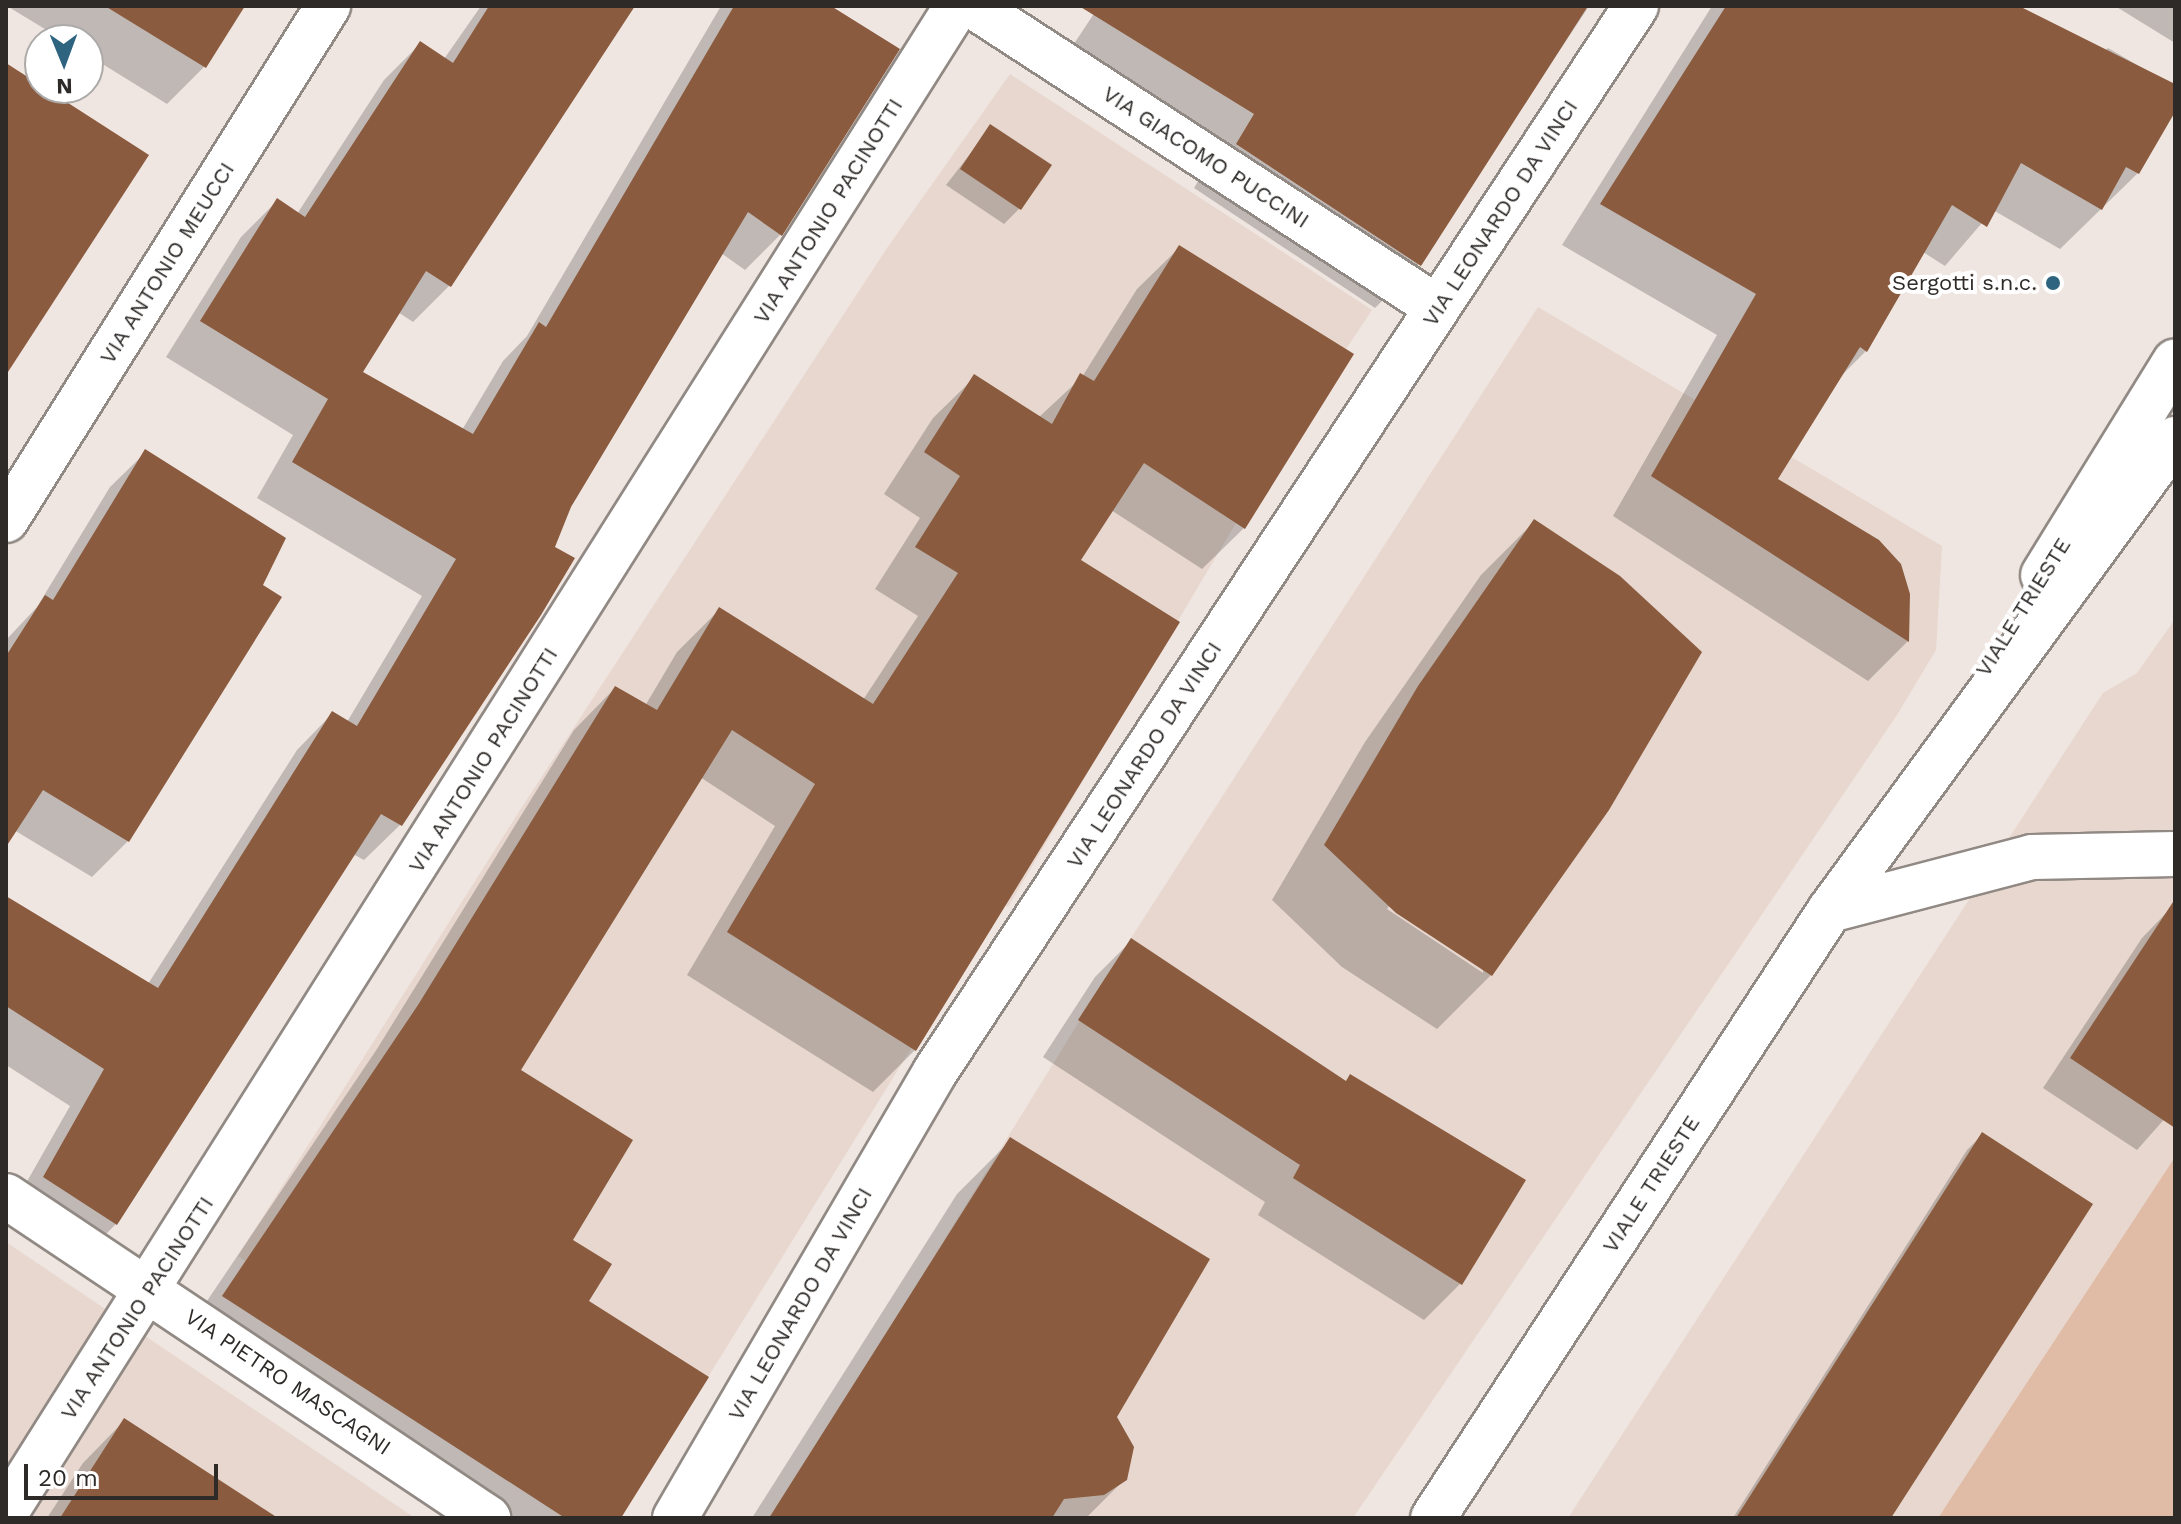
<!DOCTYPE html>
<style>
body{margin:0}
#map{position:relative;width:2181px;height:1524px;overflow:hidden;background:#f0e6e1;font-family:"Work Sans",sans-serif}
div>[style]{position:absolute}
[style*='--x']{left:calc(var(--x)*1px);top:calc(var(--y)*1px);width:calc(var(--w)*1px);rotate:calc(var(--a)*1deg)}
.built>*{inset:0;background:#e7d7ce}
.green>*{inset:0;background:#e0bba5}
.shadow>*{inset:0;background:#0003}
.building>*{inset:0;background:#8a5b3e}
.roads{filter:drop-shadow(2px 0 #918984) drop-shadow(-2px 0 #918984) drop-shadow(0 2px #918984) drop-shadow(0 -2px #918984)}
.street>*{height:44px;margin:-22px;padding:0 22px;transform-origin:22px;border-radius:22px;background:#fff}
.secondary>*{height:44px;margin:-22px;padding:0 22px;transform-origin:22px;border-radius:22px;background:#fff}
.dots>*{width:22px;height:22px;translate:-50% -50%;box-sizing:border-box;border:4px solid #fff;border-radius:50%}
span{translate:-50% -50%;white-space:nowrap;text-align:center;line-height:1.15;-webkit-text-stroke:8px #fff;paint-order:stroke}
.street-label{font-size:22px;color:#2d2a28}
.poi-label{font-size:22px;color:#2d2a28}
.right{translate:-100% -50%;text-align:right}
.frame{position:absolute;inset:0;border:8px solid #2d2a28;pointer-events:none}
.north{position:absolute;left:24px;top:24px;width:80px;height:80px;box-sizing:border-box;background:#fff;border:2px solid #abaaa9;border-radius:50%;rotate:179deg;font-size:22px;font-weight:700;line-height:32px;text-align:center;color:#2d2a28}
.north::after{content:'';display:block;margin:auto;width:28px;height:36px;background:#2e647f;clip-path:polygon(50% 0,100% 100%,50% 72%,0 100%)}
.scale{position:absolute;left:24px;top:1464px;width:194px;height:36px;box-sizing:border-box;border:4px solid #2d2a28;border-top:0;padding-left:10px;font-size:24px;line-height:28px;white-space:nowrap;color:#2d2a28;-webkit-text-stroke:6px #fff;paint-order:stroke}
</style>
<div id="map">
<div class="built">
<div style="clip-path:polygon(1010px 74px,1372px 310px,1346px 349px,1354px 354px,1245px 529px,1236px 523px,1008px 907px,1001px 903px,621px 1518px,565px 1518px,222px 1296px,245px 1261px,238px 1256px,520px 810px,887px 248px)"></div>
<div style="clip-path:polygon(1538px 307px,1942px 546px,1936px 650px,1897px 715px,1353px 1518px,772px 1518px,1131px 938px)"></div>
<div style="clip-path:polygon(2175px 619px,2175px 1157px,1938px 1518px,1568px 1518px,2103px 693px,2137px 673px)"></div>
<div style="clip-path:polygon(6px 1242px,415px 1518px,6px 1518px)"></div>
</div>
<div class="green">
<div style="clip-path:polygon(2175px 1157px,2175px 1518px,1938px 1518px)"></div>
</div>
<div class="shadow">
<div style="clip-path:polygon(7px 6px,242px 6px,205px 66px,167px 104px,88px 55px,88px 40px,63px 40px)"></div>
<div style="clip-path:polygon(481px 6px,632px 6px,449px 286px,413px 322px,398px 312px,360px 373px,462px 430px,503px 361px,527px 336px,721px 6px,827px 6px,781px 234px,745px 270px,721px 253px,569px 507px,400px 825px,364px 860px,353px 854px,116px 1224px,80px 1260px,9px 1213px,70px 1106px,6px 1065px,6px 899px,148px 984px,297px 750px,332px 714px,347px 722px,422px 596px,257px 498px,293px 435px,166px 357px,241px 237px,277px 201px,297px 214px,384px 80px,420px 44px,444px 59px)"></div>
<div style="clip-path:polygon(1099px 6px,1589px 6px,1419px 264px,1375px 308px,1194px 188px,1212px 158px,1060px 65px)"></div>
<div style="clip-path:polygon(1712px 6px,1979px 6px,2100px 55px,2108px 48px,2175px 87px,2175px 108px,2138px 173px,2060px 249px,1993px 210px,1945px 266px,1923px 252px,1866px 351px,1837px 380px,1775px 479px,1908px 595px,1908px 641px,1868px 681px,1613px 516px,1717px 335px,1562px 245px)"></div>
<div style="clip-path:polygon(2115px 6px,2175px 6px,2175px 43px)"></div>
<div style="clip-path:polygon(991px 127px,1019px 209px,1004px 224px,946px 185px)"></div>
<div style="clip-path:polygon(1179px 248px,1244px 528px,1202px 569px,1111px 510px,1078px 561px,915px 1050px,873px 1092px,687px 975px,775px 826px,700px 777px,518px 1071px,587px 1302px,619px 1518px,460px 1518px,182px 1338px,377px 1049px,574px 730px,615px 688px,645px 706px,677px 652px,719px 610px,863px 700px,918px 616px,875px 589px,920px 518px,884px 494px,933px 418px,975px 377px,1038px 418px,1082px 377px,1137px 289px)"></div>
<div style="clip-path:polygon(146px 452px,128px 841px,92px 877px,14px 830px,6px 843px,6px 640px,37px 607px,110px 487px)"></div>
<div style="clip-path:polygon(evenodd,1535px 521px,1491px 975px,1437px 1029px,1342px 967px,1272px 900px,1365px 742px,1481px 575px,1535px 521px,1389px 906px,1483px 968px,1483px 973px,1387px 909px,1389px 906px)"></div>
<div style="clip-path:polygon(2170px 909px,2175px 1107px,2137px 1150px,2043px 1088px,2142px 938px)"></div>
<div style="clip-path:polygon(1131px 941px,1460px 1284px,1424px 1320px,1258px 1215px,1265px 1202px,1043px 1057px,1095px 977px)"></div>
<div style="clip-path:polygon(1982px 1135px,1889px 1518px,1733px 1518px,1967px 1150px)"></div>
<div style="clip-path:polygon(1011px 1140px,1115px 1417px,1125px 1479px,1086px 1518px,752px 1518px,957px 1194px)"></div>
<div style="clip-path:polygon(124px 1421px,273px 1518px,47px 1518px,83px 1463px)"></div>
</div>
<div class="building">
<div style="clip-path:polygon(105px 6px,245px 6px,206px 68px)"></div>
<div style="clip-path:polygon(489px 6px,635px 6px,451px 287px,426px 271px,363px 372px,473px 434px,539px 322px,546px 327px,734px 6px,831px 6px,900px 49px,782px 236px,748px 212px,571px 507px,555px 547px,575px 558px,541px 615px,402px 826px,381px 814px,117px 1225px,43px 1177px,104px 1069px,6px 1006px,6px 896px,158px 988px,332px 711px,357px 726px,456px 559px,292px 462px,328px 399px,200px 321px,277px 198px,305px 217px,420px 41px,453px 63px)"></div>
<div style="clip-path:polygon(1079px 6px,1588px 6px,1421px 266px,1236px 144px,1254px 114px)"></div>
<div style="clip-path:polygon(1726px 6px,2019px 6px,2175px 84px,2175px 112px,2139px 174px,2126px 167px,2102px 210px,2021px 163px,1987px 227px,1952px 205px,1867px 352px,1860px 347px,1778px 479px,1879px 540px,1901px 564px,1910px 594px,1909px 642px,1651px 476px,1756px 294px,1600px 204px)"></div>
<div style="clip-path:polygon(6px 63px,149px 155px,6px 375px)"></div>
<div style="clip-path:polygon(990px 124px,1052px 165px,1021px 210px,960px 169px)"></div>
<div style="clip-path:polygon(1179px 245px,1354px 354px,1245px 529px,1144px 463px,1081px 560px,1180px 622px,916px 1051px,727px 932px,815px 784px,732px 730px,521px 1070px,633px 1140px,573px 1240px,612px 1264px,589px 1301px,709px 1377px,621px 1518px,565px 1518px,222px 1296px,418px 1005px,615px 686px,657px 710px,719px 607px,873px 704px,958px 573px,915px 547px,960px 476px,924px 452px,974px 374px,1052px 424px,1080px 373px,1094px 381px)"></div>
<div style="clip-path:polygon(145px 449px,286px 538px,263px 585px,282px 597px,129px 842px,43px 790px,6px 847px,6px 656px,45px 595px,53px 600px)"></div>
<div style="clip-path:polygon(1534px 519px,1620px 576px,1702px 652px,1609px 810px,1492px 976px,1396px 913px,1324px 845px,1418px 686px)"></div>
<div style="clip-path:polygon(2175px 899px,2175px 1128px,2070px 1058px)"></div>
<div style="clip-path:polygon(1131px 938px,1346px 1081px,1350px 1074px,1526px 1180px,1462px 1285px,1293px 1178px,1300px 1165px,1078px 1020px)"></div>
<div style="clip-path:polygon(1982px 1132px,2093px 1204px,1891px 1518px,1736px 1518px)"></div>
<div style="clip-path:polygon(1010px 1137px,1210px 1259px,1117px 1417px,1134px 1447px,1127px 1480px,1104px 1495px,1064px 1499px,1052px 1518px,769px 1518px)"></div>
<div style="clip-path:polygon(124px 1418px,278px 1518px,60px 1518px)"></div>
</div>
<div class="roads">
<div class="street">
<div style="--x:973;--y:6;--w:554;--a:33"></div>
<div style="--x:6;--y:520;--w:607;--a:-57.93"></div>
<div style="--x:1830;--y:910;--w:209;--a:-14.7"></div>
<div style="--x:2032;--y:857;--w:143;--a:-1.2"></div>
<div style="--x:6;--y:1196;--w:580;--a:33.74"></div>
<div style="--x:6;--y:1512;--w:1781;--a:-57.73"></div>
<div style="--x:675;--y:1518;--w:516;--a:-59.76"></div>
<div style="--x:935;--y:1072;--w:1276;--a:-56.67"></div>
</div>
<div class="secondary">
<div style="--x:2043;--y:575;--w:251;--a:-58.3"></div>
<div style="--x:1433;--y:1518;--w:726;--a:-56.86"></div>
<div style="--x:1830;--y:910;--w:584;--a:-53.78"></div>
</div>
</div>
<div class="dots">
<div style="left:2053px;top:283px;background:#2e647f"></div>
</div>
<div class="street-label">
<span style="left:1206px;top:157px;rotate:33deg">VIA GIACOMO PUCCINI</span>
<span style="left:828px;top:211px;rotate:-58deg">VIA ANTONIO PACINOTTI</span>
<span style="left:1500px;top:213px;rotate:-57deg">VIA LEONARDO DA VINCI</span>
<span style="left:167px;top:263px;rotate:-58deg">VIA ANTONIO MEUCCI</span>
<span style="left:2023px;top:607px;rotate:-58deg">VIALE TRIESTE</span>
<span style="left:1144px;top:755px;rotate:-57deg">VIA LEONARDO DA VINCI</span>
<span style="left:483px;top:760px;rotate:-58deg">VIA ANTONIO PACINOTTI</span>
<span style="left:1651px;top:1184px;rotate:-57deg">VIALE TRIESTE</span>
<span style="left:800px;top:1304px;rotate:-60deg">VIA LEONARDO DA VINCI</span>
<span style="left:137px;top:1308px;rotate:-57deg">VIA ANTONIO PACINOTTI</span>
<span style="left:288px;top:1382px;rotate:34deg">VIA PIETRO MASCAGNI</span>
</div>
<div class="poi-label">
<span class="right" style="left:2037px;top:283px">Sergotti s.n.c.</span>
</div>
<div class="frame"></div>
<div class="north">N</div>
<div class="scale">20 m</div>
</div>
